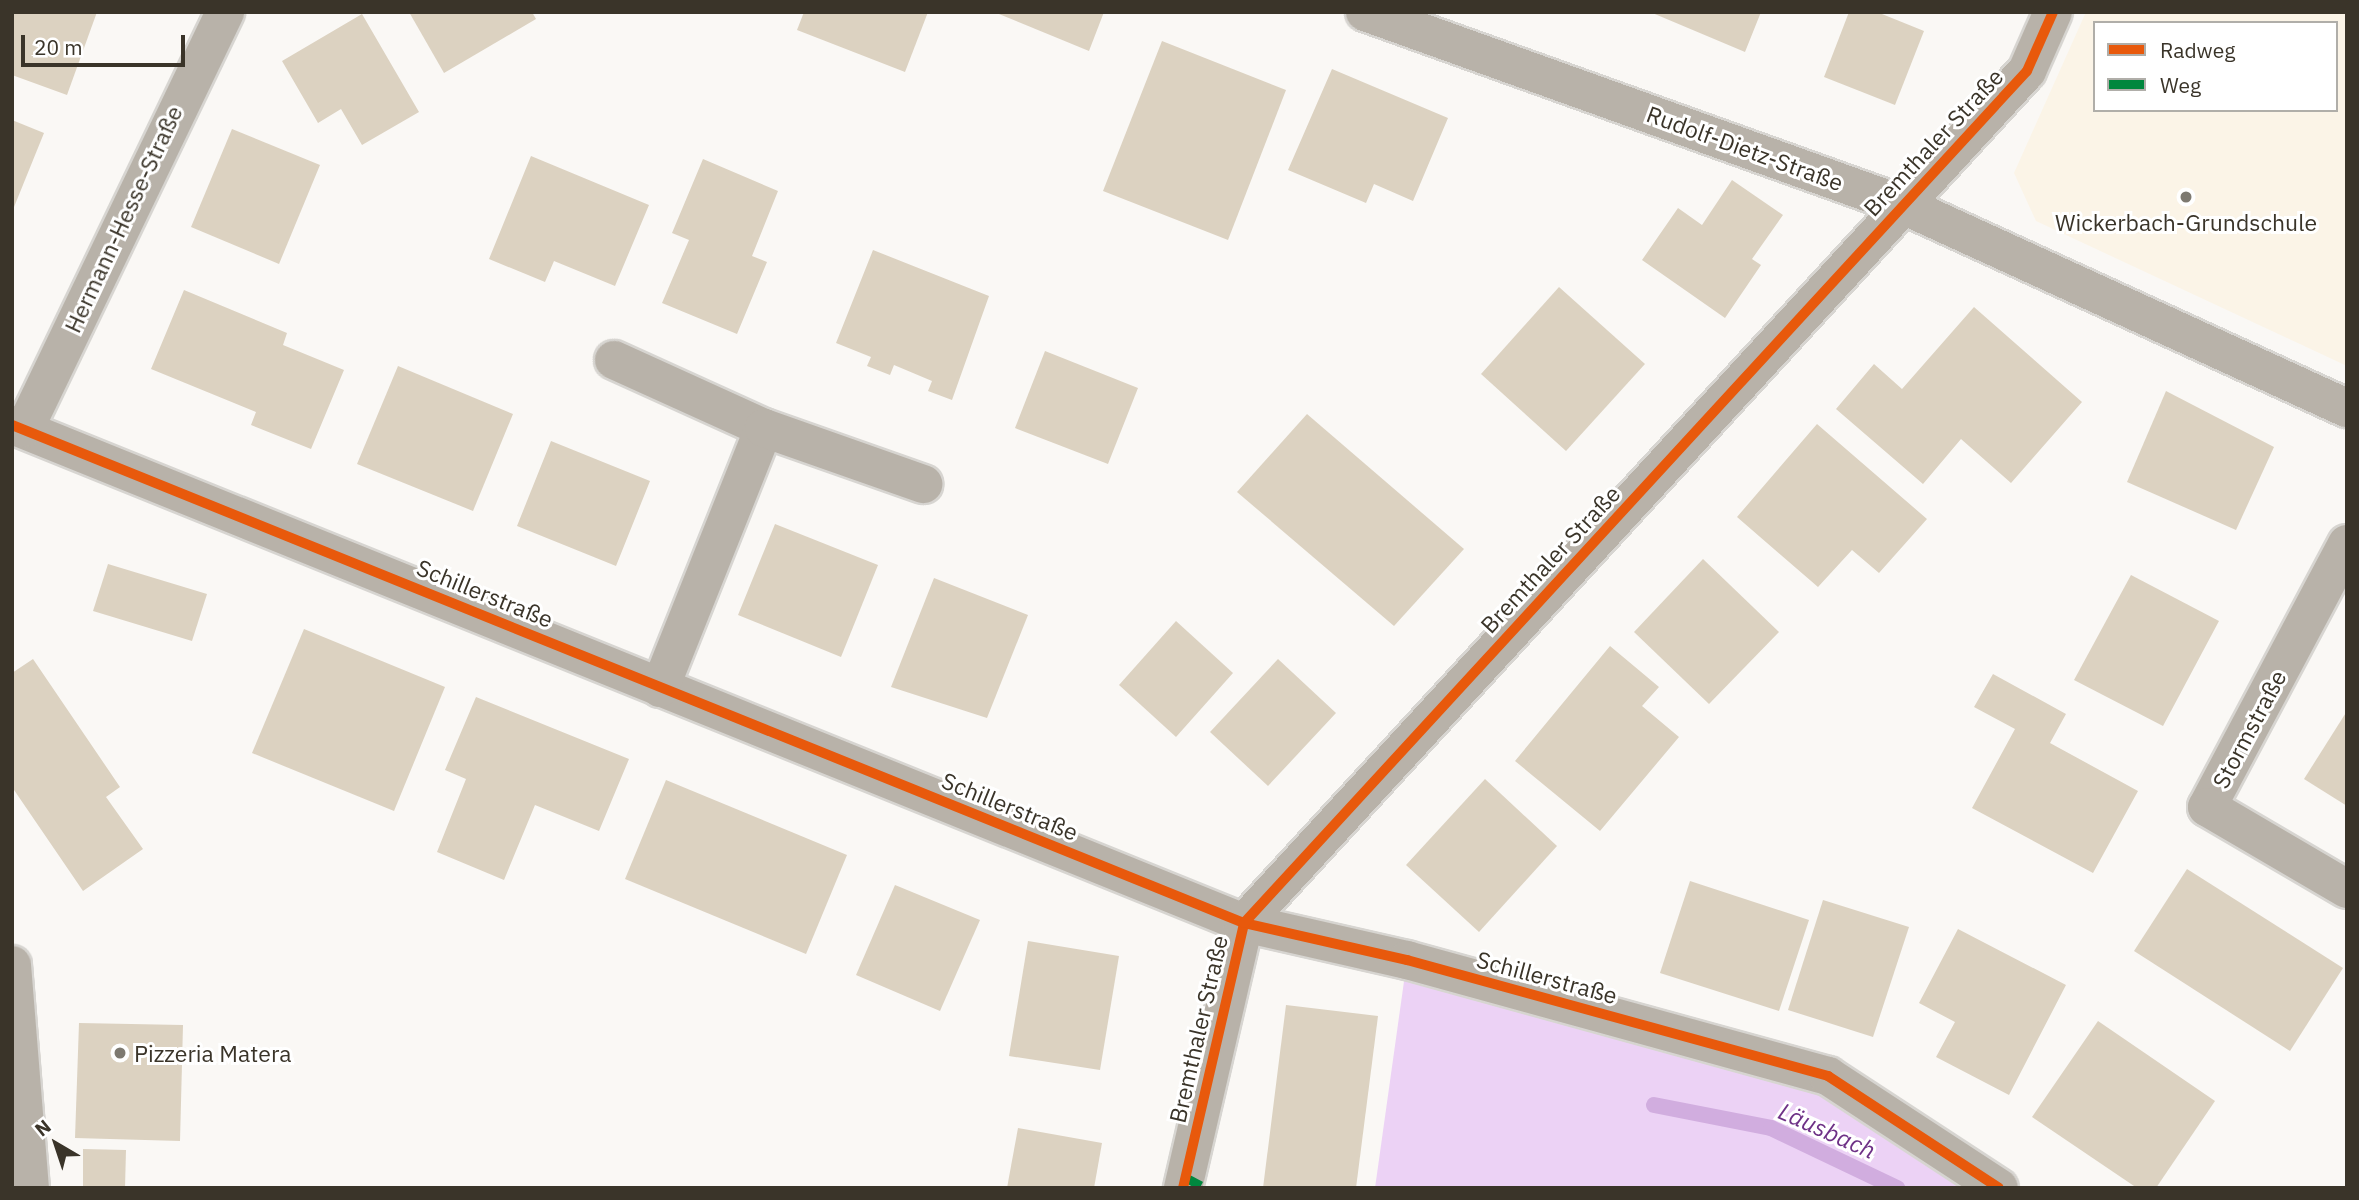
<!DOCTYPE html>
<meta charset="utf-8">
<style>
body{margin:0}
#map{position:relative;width:2359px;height:1200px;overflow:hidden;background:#faf8f5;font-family:"IBM Plex Sans",sans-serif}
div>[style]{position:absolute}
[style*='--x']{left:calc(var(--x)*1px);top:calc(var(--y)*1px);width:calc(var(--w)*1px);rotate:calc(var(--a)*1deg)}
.built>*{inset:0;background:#fbf4e7}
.green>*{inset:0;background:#ecd2f5}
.stream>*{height:16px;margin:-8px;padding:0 8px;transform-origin:8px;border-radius:8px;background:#d1addf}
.building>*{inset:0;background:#dcd2c1}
.roads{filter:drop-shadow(2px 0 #d7d5d1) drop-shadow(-2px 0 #d7d5d1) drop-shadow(0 2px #d7d5d1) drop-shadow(0 -2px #d7d5d1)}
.minor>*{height:38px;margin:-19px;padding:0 19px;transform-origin:19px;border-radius:19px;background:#b8b2a9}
.quiet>*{height:9px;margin-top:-4.5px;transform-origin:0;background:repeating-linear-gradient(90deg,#00873e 0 18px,transparent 0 27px)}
.cycleway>*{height:10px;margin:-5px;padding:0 5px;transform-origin:5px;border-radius:5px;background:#e8590c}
.dots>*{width:19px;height:19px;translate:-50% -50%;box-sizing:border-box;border:4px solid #fff;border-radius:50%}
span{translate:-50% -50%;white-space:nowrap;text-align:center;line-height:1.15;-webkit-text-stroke:6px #fff;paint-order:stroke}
.street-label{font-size:23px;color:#3a3429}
.poi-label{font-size:23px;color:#3a3429}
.left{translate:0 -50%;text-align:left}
.water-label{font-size:24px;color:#6e3186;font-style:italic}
.frame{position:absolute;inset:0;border:14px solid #3a3429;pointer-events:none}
.legend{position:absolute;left:2093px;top:21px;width:245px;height:91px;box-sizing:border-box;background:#fff;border:2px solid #b0aea9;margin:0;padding:9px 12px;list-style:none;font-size:21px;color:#3a3429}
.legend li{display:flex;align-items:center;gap:14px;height:35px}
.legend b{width:35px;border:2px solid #b0aea9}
.north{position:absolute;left:21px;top:1109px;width:70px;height:70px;-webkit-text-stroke:5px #fff;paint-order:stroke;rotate:321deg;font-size:19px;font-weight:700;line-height:28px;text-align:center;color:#3a3429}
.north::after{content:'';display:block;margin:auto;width:24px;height:32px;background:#3a3429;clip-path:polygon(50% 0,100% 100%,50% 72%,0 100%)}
.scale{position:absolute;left:21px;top:35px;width:164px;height:32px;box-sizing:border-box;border:4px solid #3a3429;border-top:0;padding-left:9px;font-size:21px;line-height:24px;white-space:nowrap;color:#3a3429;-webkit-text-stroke:5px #fff;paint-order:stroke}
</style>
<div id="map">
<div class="built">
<div style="clip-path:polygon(evenodd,2086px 12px,2347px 12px,2347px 366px,2036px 221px,2014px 173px,2086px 12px,2095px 23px,2336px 23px,2336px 110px,2095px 110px,2095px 23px)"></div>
</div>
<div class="green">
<div style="clip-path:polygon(1407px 960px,1828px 1076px,1999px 1188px,1375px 1188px)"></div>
</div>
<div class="stream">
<div style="--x:1654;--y:1105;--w:119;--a:11.1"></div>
<div style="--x:1771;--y:1128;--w:140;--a:25.5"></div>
</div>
<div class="building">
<div style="clip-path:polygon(12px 12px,97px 12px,67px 95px,12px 75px)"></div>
<div style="clip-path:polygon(409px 12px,532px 12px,536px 19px,444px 73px)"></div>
<div style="clip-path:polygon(804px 12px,928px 12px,905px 72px,797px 30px)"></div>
<div style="clip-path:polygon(994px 12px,1104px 12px,1089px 51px)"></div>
<div style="clip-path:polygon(1650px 12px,1761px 12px,1745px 52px)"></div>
<div style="clip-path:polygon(1849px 12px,1877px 12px,1924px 31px,1895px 105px,1824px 77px)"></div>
<div style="clip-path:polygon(362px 14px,419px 112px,362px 145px,341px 109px,318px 123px,282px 61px)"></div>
<div style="clip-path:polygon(1162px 41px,1286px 90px,1228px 240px,1103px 191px)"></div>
<div style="clip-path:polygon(1332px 69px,1448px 118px,1413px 201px,1374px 184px,1366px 203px,1288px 170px)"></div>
<div style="clip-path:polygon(12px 120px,44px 133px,12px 212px)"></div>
<div style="clip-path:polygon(232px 129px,320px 165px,279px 264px,191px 227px)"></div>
<div style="clip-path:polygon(531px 156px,649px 205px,615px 286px,554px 261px,545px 282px,489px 259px)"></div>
<div style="clip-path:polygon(703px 159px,778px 191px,752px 256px,767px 262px,737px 334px,662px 303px,689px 240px,672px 233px)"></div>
<div style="clip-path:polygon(1732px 180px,1783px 215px,1752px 259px,1761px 265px,1725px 318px,1642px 260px,1678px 208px,1702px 225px)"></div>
<div style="clip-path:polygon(873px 250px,989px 296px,952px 400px,928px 391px,932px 381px,894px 365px,890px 375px,867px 366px,871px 357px,836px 343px)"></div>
<div style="clip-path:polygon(1559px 287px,1645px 364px,1566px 451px,1481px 374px)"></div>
<div style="clip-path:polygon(184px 290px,287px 333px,283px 345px,344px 370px,311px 449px,251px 425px,256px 412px,151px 369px)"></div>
<div style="clip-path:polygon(1974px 307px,2082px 402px,2011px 483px,1961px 439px,1923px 484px,1836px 409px,1874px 364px,1902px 389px)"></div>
<div style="clip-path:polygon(1045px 351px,1138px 388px,1108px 464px,1015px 428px)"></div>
<div style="clip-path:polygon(398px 366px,513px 414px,473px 511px,357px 464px)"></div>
<div style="clip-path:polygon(2166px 391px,2274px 447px,2236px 530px,2127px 482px)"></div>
<div style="clip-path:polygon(1307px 414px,1464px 549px,1394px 626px,1237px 492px)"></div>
<div style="clip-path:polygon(1817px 424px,1927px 519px,1879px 573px,1852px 550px,1818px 587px,1737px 517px)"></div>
<div style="clip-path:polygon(551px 441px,650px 481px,616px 566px,517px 526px)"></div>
<div style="clip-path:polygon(775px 524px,878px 565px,841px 657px,738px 615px)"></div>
<div style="clip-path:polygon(1703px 559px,1779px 632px,1709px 704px,1634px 632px)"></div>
<div style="clip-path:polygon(108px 564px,207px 594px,192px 641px,93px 611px)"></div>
<div style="clip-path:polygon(2131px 575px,2219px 621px,2163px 726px,2074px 680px)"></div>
<div style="clip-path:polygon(934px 578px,1028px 615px,987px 718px,891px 687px)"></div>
<div style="clip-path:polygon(1176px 621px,1233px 673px,1176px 737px,1119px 685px)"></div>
<div style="clip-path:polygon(304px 629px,445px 687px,394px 811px,252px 753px)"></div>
<div style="clip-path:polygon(1610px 646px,1659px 687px,1642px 706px,1679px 737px,1600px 831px,1515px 761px)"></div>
<div style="clip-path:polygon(33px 659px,120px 787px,106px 797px,143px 849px,83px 891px,12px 787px,12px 673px)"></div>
<div style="clip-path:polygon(1278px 659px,1336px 713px,1268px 786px,1210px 732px)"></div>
<div style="clip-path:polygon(1993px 674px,2066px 714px,2050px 743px,2138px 791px,2093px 873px,1972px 808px,2015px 729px,1974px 707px)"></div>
<div style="clip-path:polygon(476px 697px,629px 759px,599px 831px,535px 805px,504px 880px,437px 852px,466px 779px,445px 770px)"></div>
<div style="clip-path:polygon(2347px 711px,2347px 806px,2304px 779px)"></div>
<div style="clip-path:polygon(1485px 779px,1557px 846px,1479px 932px,1406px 865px)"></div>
<div style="clip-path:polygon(666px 780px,847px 855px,806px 954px,625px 879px)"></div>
<div style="clip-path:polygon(2187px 869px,2343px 968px,2290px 1051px,2134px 951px)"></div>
<div style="clip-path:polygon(1690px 881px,1809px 920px,1779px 1011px,1660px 973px)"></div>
<div style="clip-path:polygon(895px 885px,980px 920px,940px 1011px,856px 975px)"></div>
<div style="clip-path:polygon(1823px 900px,1909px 927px,1873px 1037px,1788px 1010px)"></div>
<div style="clip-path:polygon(1958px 929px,2066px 985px,2009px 1095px,1936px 1057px,1955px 1022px,1919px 1003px)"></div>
<div style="clip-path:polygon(1028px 941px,1119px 956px,1100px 1070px,1009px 1056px)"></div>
<div style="clip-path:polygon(1286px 1005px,1378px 1016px,1356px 1188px,1263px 1188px)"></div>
<div style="clip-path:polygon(2098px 1021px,2215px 1101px,2156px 1188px,2137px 1188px,2032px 1117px)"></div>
<div style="clip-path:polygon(79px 1023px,183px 1025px,180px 1141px,75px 1138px)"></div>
<div style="clip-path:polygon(1018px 1128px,1102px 1143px,1094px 1188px,1007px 1188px)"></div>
<div style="clip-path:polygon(83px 1149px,126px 1150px,125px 1188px,83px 1188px)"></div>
</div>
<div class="roads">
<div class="minor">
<div style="--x:1365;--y:12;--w:572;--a:19.73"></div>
<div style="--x:1903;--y:205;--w:488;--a:24.6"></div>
<div style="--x:614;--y:360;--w:165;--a:24.4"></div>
<div style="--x:12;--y:425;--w:1329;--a:22.01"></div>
<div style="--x:1244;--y:923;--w:167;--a:12.8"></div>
<div style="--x:1407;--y:960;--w:437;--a:15.4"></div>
<div style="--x:1828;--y:1076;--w:204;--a:33.2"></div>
<div style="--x:25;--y:428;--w:462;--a:-64.3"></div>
<div style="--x:2347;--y:544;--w:298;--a:118"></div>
<div style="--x:2207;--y:807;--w:162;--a:30.4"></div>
<div style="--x:660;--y:688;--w:280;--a:-68.2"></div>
<div style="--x:764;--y:428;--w:169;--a:19.4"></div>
<div style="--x:12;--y:965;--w:224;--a:85.4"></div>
<div style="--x:1183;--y:1188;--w:272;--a:-77"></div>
<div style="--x:1244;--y:923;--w:1157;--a:-47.42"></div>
<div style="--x:2027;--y:71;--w:64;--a:-66.2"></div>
</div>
</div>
<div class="quiet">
<div style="--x:1185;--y:1177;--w:24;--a:28"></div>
</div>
<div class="cycleway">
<div style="--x:12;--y:425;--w:1329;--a:22.01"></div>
<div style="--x:1244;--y:923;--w:167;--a:12.8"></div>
<div style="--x:1407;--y:960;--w:437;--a:15.4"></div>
<div style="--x:1828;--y:1076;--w:204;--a:33.2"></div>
<div style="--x:1183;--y:1188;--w:272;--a:-77"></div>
<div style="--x:1244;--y:923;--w:1157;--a:-47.42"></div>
<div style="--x:2027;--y:71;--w:64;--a:-66.2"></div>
</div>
<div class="dots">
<div style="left:2186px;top:197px;background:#7d7970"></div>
<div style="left:120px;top:1053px;background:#7d7970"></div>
</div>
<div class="street-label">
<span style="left:1933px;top:142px;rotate:-47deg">Bremthaler Straße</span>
<span style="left:1745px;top:148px;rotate:20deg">Rudolf-Dietz-Straße</span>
<span style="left:123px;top:219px;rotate:-65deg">Hermann-Hesse-Straße</span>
<span style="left:1550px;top:559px;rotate:-47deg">Bremthaler Straße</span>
<span style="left:485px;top:593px;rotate:22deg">Schillerstraße</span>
<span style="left:2249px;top:729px;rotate:-62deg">Stormstraße</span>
<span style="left:1010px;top:806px;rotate:22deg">Schillerstraße</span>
<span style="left:1547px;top:977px;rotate:15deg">Schillerstraße</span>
<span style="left:1198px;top:1029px;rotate:-77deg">Bremthaler Straße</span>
</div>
<div class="poi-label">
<span style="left:2186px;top:222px">Wickerbach-Grundschule</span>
<span class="left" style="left:134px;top:1053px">Pizzeria Matera</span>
</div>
<div class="water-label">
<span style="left:1827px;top:1131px;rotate:24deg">Läusbach</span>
</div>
<div class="frame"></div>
<ul class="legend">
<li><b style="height:9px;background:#e8590c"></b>Radweg</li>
<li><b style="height:9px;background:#00873e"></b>Weg</li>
</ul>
<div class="north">N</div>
<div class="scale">20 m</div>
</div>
